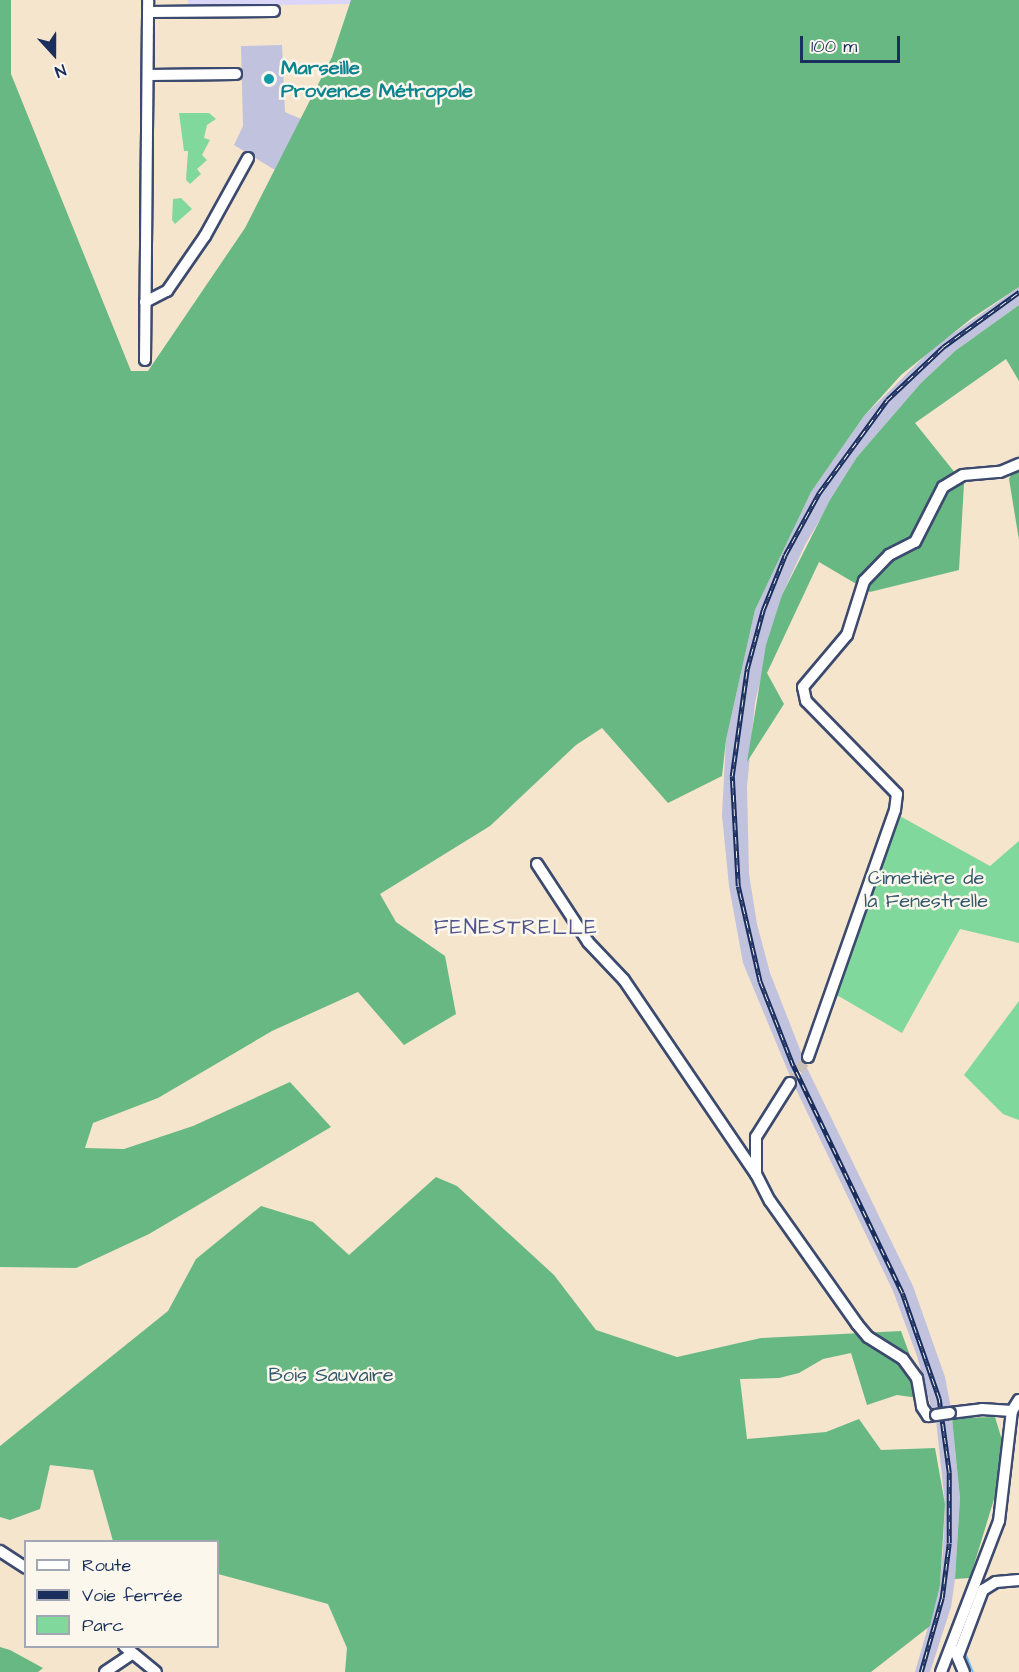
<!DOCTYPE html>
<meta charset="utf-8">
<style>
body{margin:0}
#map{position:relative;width:1019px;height:1672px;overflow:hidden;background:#f5e5cd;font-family:"Architects Daughter",sans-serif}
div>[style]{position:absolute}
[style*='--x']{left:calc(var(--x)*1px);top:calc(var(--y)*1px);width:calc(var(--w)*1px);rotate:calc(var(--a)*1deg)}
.built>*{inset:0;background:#dbd6f7}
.industrial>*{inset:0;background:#c1c2dd}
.green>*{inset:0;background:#81d89c}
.forest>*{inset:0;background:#68b884}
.stream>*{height:2px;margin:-1px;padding:0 1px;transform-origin:1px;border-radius:1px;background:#74beed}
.minor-tunnel>*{height:10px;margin-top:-5px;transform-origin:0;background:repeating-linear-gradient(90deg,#c9c1b7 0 10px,transparent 0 15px)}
.roads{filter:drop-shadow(2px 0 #3c4a6f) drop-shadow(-2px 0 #3c4a6f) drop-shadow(0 2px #3c4a6f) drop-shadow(0 -2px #3c4a6f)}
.minor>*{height:10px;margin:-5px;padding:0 5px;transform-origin:5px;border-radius:5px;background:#fff}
.rail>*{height:4.5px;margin-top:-2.25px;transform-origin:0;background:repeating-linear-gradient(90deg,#fbf7ec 0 7px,#1b2f5e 0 14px);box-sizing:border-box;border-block:2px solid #1b2f5e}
.bridges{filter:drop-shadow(2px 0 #3c4a6f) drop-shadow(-2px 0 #3c4a6f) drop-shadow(0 2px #3c4a6f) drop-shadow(0 -2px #3c4a6f)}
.minor-bridge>*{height:10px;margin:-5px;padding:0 5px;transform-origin:5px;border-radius:5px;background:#fff}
.dots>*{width:16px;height:16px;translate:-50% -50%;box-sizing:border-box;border:3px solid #fbf7ec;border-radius:50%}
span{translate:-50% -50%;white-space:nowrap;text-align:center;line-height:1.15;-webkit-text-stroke:5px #fbf7ec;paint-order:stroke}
.culture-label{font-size:20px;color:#0d838f;font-weight:700}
.left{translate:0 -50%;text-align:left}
.park-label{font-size:20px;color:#34596e}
.neighbourhood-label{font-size:21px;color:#51548b;letter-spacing:1.5px}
.legend{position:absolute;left:24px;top:1540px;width:195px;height:108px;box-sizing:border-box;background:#fbf7ec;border:2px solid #a1a7b3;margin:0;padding:8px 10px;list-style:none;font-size:18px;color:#1b2f5e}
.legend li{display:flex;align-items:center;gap:12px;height:30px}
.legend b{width:30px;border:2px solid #a1a7b3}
.north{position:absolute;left:24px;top:24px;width:60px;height:60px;-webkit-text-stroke:4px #fbf7ec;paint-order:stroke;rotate:159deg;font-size:16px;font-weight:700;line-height:24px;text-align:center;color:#1b2f5e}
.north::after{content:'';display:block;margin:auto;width:21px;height:27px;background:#1b2f5e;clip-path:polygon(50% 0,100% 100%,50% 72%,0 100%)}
.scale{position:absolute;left:800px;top:36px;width:100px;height:27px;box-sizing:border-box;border:3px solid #1b2f5e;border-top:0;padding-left:8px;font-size:18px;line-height:21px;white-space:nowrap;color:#1b2f5e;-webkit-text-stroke:4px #fbf7ec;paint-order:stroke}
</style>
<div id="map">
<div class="built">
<div style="clip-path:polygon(188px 0,351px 0,350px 4px,188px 6px)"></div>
</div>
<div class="industrial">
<div style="clip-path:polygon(282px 45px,285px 112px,301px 119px,275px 170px,234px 145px,243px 126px,241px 46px)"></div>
<div style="clip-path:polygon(1019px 287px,1019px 305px,955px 351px,921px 383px,857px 457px,805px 545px,782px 595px,755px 702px,747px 787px,749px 874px,757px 924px,770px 973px,803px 1057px,790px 1076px,743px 963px,729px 886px,722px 815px,726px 740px,755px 610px,811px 492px,864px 416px,934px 347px)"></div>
<div style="clip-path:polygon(806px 1066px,913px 1286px,945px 1377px,951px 1408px,932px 1411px,917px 1356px,893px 1291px,794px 1085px)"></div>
<div style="clip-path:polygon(952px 1418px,960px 1498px,955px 1579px,951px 1607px,930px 1672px,915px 1672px,940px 1585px,943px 1549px,945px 1504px,936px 1420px)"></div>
</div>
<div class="green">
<div style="clip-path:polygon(179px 113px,209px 113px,216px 119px,207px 125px,204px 138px,210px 140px,202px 155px,207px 160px,197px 169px,201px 174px,190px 184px,186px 180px,188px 151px,184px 151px)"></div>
<div style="clip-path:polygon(181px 198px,192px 209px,175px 224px,172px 220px,173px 199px)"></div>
<div style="clip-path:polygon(898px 815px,990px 866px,1019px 841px,1019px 943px,960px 929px,902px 1033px,835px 994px)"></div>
<div style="clip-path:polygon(1019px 1001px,1019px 1120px,1003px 1114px,964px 1075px)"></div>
</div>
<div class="forest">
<div style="clip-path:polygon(0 0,11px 0,11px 74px,131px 371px,148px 371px,245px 228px,332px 57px,351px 0,1019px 0,1019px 287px,972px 318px,901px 375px,864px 416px,811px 492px,755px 610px,726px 740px,722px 776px,668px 803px,602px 728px,576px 745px,490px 826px,380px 894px,396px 922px,445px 956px,456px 1014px,404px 1045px,358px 992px,272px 1031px,158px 1098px,93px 1123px,85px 1148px,124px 1149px,193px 1126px,290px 1082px,331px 1127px,149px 1234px,76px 1268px,0 1267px)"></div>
<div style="clip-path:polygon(1019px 305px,1019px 381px,1006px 359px,915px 423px,964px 484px,959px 570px,870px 592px,819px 562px,767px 673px,784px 704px,747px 762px,766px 645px,782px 595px,830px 500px,857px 457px,921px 383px,955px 351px)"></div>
<div style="clip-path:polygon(1019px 455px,1019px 540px,1009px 479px)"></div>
<div style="clip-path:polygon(436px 1177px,457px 1186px,554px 1275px,596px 1330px,677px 1357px,761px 1338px,901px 1331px,926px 1399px,897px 1395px,867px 1405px,851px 1353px,823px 1359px,799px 1373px,779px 1378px,740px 1379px,747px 1439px,826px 1432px,859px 1419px,881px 1450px,935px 1448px,945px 1504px,940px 1585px,930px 1626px,871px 1672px,345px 1672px,347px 1648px,328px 1604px,218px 1574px,218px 1542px,113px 1541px,93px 1470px,50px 1465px,40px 1509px,10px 1520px,0 1517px,0 1446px,168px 1311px,196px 1259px,261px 1206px,313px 1222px,349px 1255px)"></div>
<div style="clip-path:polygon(995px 1417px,1002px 1440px,998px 1486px,970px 1578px,955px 1579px,960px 1498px,952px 1418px)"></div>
<div style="clip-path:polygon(0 1647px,10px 1650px,43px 1668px,38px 1672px,0 1672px)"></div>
</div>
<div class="stream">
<div style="--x:966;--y:1655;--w:18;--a:68"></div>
</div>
<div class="minor-tunnel">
<div style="--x:790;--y:1083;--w:32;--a:-55"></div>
</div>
<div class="roads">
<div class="minor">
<div style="--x:148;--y:12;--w:126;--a:-0.5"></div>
<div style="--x:149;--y:75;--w:87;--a:-0.7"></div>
<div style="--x:145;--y:302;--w:25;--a:-27"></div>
<div style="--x:167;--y:291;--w:67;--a:-55.4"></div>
<div style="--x:205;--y:236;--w:89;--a:-61.1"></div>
<div style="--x:145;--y:360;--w:360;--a:-89.5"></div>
<div style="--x:537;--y:864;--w:93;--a:56.8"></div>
<div style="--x:588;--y:942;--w:52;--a:46.5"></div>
<div style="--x:624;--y:980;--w:235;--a:55.8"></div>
<div style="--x:808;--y:1057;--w:262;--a:-70.6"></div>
<div style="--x:895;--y:810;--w:16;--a:-83"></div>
<div style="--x:897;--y:794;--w:130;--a:-134.4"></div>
<div style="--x:806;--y:701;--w:14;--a:-102"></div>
<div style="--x:803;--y:687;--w:68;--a:-49.8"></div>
<div style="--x:847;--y:635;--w:57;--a:-72.5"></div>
<div style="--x:864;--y:581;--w:36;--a:-46"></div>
<div style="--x:889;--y:555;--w:29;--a:-27"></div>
<div style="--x:915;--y:542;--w:62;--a:-63"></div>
<div style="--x:943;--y:487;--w:23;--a:-31"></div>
<div style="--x:963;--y:475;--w:37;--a:-5"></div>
<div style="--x:1000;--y:472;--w:21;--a:-23"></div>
<div style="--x:790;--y:1083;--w:64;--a:122.2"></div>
<div style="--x:756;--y:1137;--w:37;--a:90"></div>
<div style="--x:756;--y:1174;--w:30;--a:63"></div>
<div style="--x:770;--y:1201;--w:151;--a:54.7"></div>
<div style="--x:857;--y:1324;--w:17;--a:50"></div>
<div style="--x:868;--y:1337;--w:41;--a:32.2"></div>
<div style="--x:903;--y:1359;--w:24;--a:54"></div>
<div style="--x:917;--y:1378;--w:29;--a:80"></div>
<div style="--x:922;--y:1407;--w:11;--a:56"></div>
<div style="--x:928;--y:1416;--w:8;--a:-7"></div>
<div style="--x:950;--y:1413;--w:32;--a:-7"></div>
<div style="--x:982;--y:1409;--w:30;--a:4"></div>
<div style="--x:0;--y:1551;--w:31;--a:33"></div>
<div style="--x:124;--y:1646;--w:41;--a:39.1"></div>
<div style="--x:955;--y:1651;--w:23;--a:67"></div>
<div style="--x:958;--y:1656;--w:71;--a:-69.3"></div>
<div style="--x:983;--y:1590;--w:15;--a:-32"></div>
<div style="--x:996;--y:1582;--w:23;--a:-5"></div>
<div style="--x:105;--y:1672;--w:32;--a:-34"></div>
<div style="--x:941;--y:1672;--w:162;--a:-69"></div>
<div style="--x:999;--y:1521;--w:111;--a:-83.3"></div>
<div style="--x:1012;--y:1411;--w:13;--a:-58"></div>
</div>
</div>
<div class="rail">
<div style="--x:921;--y:1672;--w:77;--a:-74.2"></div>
<div style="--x:942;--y:1598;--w:55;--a:-82.7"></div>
<div style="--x:949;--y:1543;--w:71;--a:-90"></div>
<div style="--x:949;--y:1472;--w:74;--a:-97.8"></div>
<div style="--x:939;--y:1399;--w:112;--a:-109.2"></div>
<div style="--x:902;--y:1293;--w:252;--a:-115.6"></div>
<div style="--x:793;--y:1066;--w:90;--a:-111.4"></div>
<div style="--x:760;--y:982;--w:98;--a:-102.9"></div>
<div style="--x:738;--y:886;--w:110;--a:-93.1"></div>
<div style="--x:732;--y:776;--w:108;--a:-82"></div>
<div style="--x:747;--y:669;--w:61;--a:-74.8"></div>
<div style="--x:763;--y:610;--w:59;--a:-68.2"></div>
<div style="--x:785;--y:555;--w:71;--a:-61.3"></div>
<div style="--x:819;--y:493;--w:115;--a:-53.8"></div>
<div style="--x:887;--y:400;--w:77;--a:-43.4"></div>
<div style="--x:943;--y:347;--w:94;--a:-35.9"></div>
</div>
<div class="bridges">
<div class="minor-bridge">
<div style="--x:936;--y:1415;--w:14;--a:-8"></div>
</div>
</div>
<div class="dots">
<div style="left:269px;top:79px;background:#0f9aa8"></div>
</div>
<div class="culture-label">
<span class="left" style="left:281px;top:80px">Marseille<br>Provence Métropole</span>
</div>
<div class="park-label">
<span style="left:926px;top:890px">Cimetière de<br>la Fenestrelle</span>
<span style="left:331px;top:1375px">Bois Sauvaire</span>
</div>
<div class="neighbourhood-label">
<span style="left:516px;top:928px">FENESTRELLE</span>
</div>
<ul class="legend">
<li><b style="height:8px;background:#fff"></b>Route</li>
<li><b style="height:8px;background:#1b2f5e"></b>Voie ferrée</li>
<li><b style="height:16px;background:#81d89c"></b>Parc</li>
</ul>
<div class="north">N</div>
<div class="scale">100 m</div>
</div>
